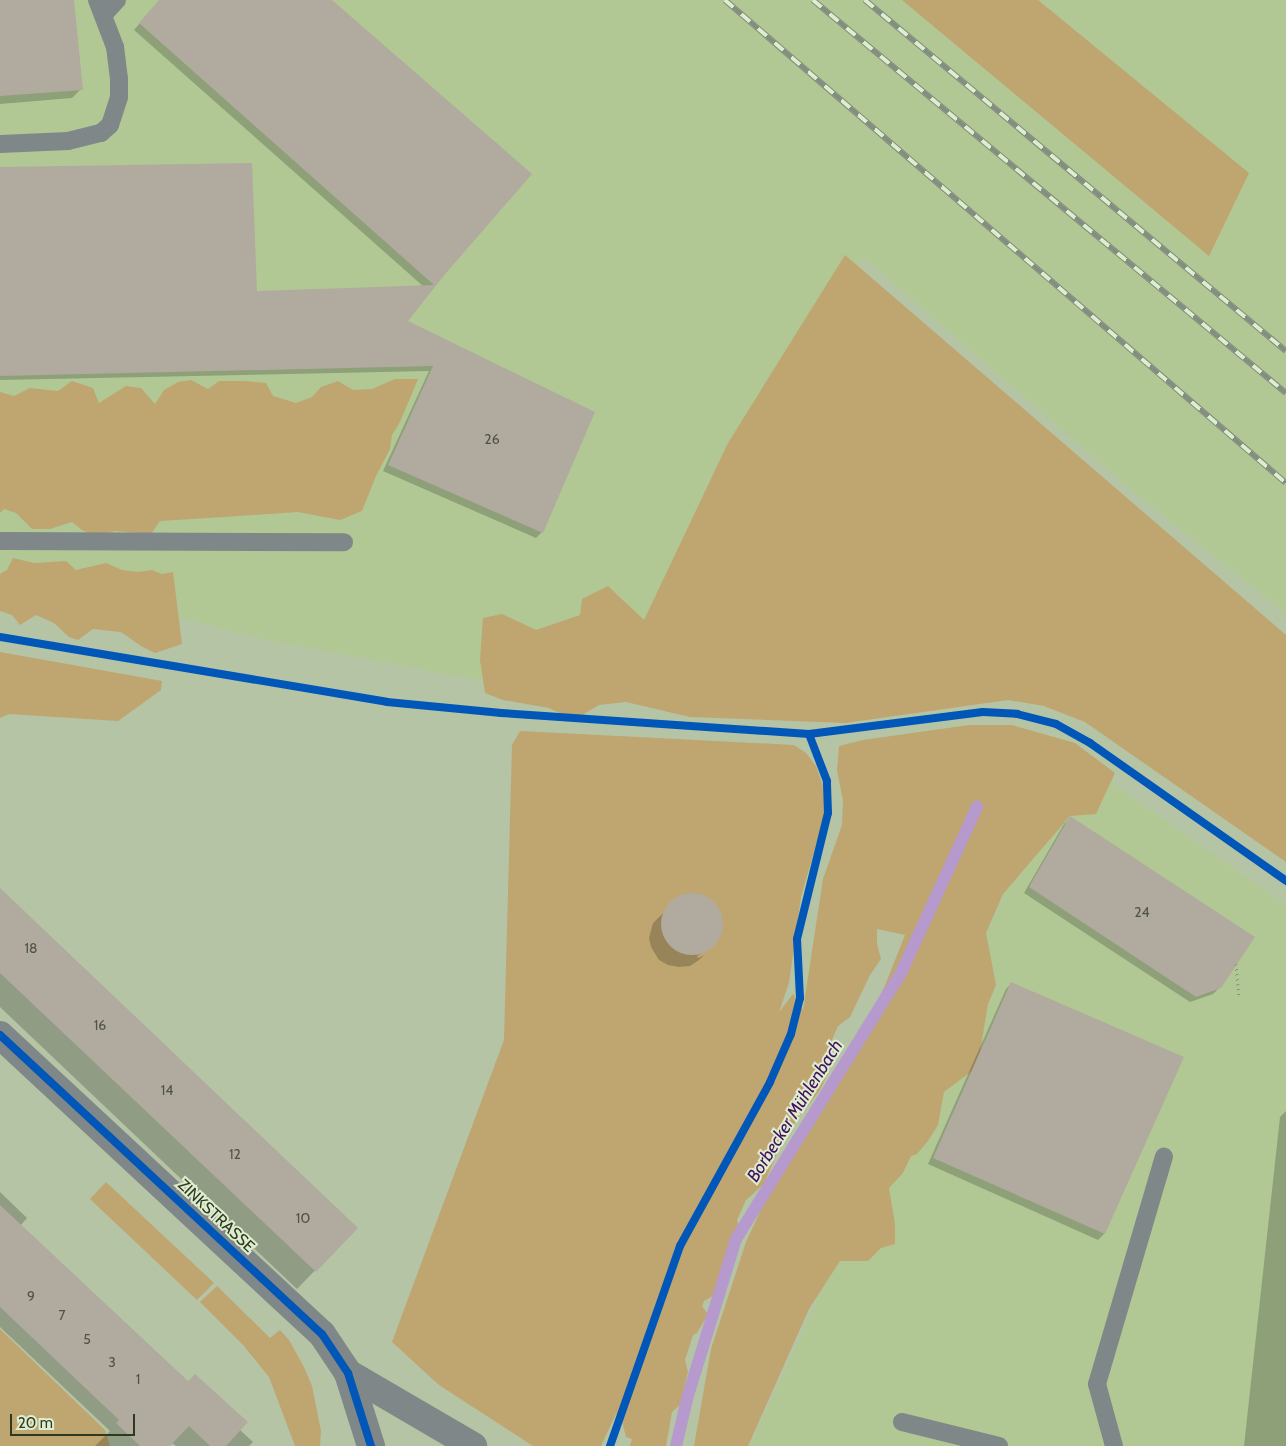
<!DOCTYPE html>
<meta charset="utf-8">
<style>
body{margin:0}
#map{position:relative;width:1286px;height:1446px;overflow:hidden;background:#b5c4a4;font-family:Cabin,sans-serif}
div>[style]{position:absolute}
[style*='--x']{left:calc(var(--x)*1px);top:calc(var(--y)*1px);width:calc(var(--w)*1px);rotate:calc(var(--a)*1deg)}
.built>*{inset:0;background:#b1c895}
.green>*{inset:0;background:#bfa570}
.shadow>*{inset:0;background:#0003}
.stream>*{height:12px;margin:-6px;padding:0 6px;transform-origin:6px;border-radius:6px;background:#b699cd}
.building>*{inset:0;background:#b1aa9e}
.round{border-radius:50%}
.path>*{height:3px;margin-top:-1.5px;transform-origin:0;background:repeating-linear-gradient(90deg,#858e87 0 1px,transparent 0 5px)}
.lane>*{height:18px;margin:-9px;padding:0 9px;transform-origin:9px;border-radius:9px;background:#7f8788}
.street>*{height:28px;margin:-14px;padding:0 14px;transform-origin:14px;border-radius:14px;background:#7f8788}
.rail>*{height:5.5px;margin-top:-2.75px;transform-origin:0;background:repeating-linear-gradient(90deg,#dfedcf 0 11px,#838d80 0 22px);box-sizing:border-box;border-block:1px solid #838d80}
.cycleway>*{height:8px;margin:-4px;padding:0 4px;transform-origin:4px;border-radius:4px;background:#0057b8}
span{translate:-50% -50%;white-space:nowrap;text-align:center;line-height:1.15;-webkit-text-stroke:4px #dfedcf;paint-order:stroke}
.number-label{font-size:14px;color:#4f5540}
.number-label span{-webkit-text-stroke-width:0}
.street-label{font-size:16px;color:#2e3921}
.water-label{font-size:18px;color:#41105f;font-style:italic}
.scale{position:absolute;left:10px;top:1414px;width:125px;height:22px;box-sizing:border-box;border:2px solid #2e3921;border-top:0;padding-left:6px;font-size:15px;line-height:18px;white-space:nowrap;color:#2e3921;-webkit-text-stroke:4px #dfedcf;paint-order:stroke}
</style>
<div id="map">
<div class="built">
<div style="clip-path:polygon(0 0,1286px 0,1286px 614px,1138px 496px,863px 257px,816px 357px,636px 681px,493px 683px,271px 641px,126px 604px,0 588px)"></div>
<div style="clip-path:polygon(1069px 753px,1286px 905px,1286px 1446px,750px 1446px)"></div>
</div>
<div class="green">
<div style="clip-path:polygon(902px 0,1038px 0,1249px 173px,1209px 256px)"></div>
<div style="clip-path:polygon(845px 255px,1286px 635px,1286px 862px,1085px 722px,1044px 706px,1008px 700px,845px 723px,690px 717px,626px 702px,599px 705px,574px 720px,549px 708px,503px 700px,485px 693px,480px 660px,483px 618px,502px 614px,536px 630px,580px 615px,582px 599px,608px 586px,644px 620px,728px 443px)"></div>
<div style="clip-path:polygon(395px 379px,418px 379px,400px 422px,392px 435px,390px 449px,376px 476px,362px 511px,340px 520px,298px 512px,224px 517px,160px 521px,151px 534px,115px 531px,96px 536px,82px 530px,72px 522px,50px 529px,32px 529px,16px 513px,4px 509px,0 513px,0 392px,14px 396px,30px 388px,58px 391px,72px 381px,93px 388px,99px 403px,126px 386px,141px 388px,155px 404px,164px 390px,178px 382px,191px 380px,208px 389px,219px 381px,244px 381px,266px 383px,273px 396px,296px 403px,312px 397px,321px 387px,338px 381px,353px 390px,372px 389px)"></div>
<div style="clip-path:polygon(13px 558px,34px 563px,66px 561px,76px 570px,106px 563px,122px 570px,138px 572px,152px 570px,162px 574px,173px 572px,182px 644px,155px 653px,141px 646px,121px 632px,93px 629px,78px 640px,69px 637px,54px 623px,36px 615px,20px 625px,12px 615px,0 611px,0 574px,7px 570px)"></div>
<div style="clip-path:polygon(0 652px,162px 681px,161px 690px,118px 721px,9px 714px,0 718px)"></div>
<div style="clip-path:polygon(969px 725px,1012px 725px,1075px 743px,1115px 773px,1096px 814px,1070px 816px,1003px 894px,986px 933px,996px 985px,988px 1004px,980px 1052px,972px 1071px,944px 1092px,938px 1125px,928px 1141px,917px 1154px,911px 1156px,903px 1173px,889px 1188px,895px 1224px,895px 1244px,881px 1248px,868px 1261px,840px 1261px,809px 1309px,748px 1446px,694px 1446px,711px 1349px,746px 1242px,766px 1199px,812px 1123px,884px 988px,905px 935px,877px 929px,877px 944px,881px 959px,870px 975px,850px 1017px,838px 1026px,826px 1053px,828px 1073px,820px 1090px,784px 1137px,764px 1184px,746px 1200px,737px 1220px,741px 1231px,735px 1261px,716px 1294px,704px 1301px,702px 1306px,708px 1314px,697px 1333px,693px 1335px,685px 1360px,688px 1372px,680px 1405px,672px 1412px,666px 1446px,630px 1446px,632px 1439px,626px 1437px,621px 1417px,616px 1414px,601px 1446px,533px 1446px,439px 1385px,392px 1342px,504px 1040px,512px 745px,520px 731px,794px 745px,806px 753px,816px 766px,823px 786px,825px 814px,801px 897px,789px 983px,779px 1012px,793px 994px,803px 1010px,823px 879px,842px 825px,843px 801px,837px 770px,839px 746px,863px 740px)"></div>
<div style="clip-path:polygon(106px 1182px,214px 1283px,197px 1300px,90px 1199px)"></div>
<div style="clip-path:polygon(217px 1286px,270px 1338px,280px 1330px,289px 1340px,304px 1367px,312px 1386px,321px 1431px,320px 1446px,295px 1446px,269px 1377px,243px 1345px,200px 1302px)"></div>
<div style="clip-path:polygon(0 1329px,105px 1430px,110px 1446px,0 1446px)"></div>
</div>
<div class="shadow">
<div style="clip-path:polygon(0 0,73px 0,81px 89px,72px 98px,0 104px)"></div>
<div style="clip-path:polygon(160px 0,330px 0,446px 272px,406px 322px,542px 532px,536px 538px,383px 471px,429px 371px,0 380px,0 168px,256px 293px,424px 287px,134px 30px)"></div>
<div style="clip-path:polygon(1070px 818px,1220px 987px,1213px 994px,1190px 1002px,1024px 893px,1064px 824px)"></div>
<div style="clip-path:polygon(0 891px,356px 1228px,297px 1289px,0 1007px)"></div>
<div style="clip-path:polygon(690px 895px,704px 897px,713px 903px,721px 918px,722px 928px,712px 947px,697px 956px,698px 958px,704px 955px,699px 960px,690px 966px,679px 967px,668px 965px,659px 960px,651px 947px,649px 938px,653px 923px,680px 897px)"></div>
<div style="clip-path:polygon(1011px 984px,1178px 1068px,1104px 1234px,1098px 1240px,928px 1164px,1006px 989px)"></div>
<div style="clip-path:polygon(1286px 1111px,1286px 1446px,1244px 1446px,1280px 1117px)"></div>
<div style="clip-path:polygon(0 1192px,27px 1218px,20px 1226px,253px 1442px,249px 1446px,176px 1446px,172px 1443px,169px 1446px,95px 1446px,110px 1431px,0 1327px)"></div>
</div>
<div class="stream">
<div style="--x:676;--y:1446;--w:48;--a:-76.8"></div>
<div style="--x:687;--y:1399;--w:167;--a:-73"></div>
<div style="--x:736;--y:1239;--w:313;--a:-58.2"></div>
<div style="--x:901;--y:973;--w:183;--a:-65.4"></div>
</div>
<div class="building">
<div style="clip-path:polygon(0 0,74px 0,83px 90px,0 96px)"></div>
<div style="clip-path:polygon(159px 0,332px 0,532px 174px,446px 273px,408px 321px,595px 412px,543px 533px,388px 465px,433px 366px,0 376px,0 167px,252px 163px,257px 291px,434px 285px,139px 23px)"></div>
<div style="clip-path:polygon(1070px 816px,1255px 937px,1221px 988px,1196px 997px,1029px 887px)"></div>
<div style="clip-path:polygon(0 888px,358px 1228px,316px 1272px,0 973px)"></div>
<div class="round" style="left:661px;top:893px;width:62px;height:62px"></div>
<div style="clip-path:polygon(1011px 982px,1184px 1057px,1105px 1234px,933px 1158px)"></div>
<div style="clip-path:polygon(0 1205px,188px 1381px,195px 1374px,248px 1422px,226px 1446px,210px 1446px,189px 1426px,170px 1446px,140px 1446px,116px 1423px,119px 1420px,0 1307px)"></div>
</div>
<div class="path">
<div style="--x:1236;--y:964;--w:32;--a:85"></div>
<div style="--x:610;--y:1446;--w:212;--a:-70.7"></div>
<div style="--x:680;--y:1246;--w:187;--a:-61.2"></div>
<div style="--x:770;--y:1082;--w:52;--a:-66.4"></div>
<div style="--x:791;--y:1034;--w:37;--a:-76"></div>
<div style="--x:800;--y:998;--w:59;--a:-92.9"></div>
<div style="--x:797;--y:939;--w:130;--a:-76.2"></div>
<div style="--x:828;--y:813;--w:32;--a:-92"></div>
<div style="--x:827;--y:781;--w:50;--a:-111"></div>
</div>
<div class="lane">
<div style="--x:104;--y:14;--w:19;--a:-47"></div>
<div style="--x:0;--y:144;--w:68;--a:-2.5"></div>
<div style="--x:68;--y:141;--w:34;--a:-14"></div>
<div style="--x:101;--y:133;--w:12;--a:-42"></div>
<div style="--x:110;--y:125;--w:29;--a:-72"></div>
<div style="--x:119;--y:97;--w:18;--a:-90"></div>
<div style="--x:119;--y:79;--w:32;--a:-97"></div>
<div style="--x:115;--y:47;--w:50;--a:-111"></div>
<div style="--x:0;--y:541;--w:344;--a:0.2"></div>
<div style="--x:902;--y:1422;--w:100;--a:13.9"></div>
<div style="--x:1114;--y:1446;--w:64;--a:-105.3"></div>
<div style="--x:1097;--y:1384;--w:237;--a:-73.6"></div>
</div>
<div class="street">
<div style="--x:0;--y:1035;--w:439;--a:42.9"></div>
<div style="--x:322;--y:1334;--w:47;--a:56.3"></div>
<div style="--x:348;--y:1373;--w:77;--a:72.5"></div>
<div style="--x:348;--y:1373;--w:145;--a:30.3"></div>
</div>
<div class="rail">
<div style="--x:725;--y:0;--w:740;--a:40.73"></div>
<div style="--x:813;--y:0;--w:615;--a:39.72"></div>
<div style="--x:865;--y:0;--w:548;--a:39.82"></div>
</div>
<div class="cycleway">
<div style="--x:0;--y:637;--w:392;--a:9.5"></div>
<div style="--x:387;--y:702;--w:115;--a:5.5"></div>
<div style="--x:501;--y:713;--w:309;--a:3.9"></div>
<div style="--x:809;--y:734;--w:175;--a:-7.2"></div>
<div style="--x:983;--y:712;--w:34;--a:3"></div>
<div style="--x:1017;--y:714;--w:40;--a:14.4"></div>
<div style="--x:1056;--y:724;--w:39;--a:29"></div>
<div style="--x:1090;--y:743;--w:240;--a:35.1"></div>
<div style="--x:0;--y:1035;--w:439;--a:42.9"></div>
<div style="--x:322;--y:1334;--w:47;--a:56.3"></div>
<div style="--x:348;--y:1373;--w:77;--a:72.5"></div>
<div style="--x:610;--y:1446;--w:212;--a:-70.7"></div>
<div style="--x:680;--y:1246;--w:187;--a:-61.2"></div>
<div style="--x:770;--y:1082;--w:52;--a:-66.4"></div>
<div style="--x:791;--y:1034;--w:37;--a:-76"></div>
<div style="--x:800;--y:998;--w:59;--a:-92.9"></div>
<div style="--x:797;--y:939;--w:130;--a:-76.2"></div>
<div style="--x:828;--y:813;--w:32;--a:-92"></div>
<div style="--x:827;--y:781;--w:50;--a:-111"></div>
</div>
<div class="number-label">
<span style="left:492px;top:439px">26</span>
<span style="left:1142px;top:912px">24</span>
<span style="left:31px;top:948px">18</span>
<span style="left:100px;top:1025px">16</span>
<span style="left:167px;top:1090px">14</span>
<span style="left:235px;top:1154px">12</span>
<span style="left:303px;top:1218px">10</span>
<span style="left:31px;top:1296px">9</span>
<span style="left:62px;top:1315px">7</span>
<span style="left:87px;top:1339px">5</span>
<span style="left:112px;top:1362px">3</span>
<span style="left:138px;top:1379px">1</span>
</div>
<div class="street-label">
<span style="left:216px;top:1216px;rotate:43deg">ZINKSTRASSE</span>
</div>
<div class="water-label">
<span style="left:795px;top:1111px;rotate:-58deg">Borbecker Mühlenbach</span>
</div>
<div class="scale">20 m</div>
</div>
